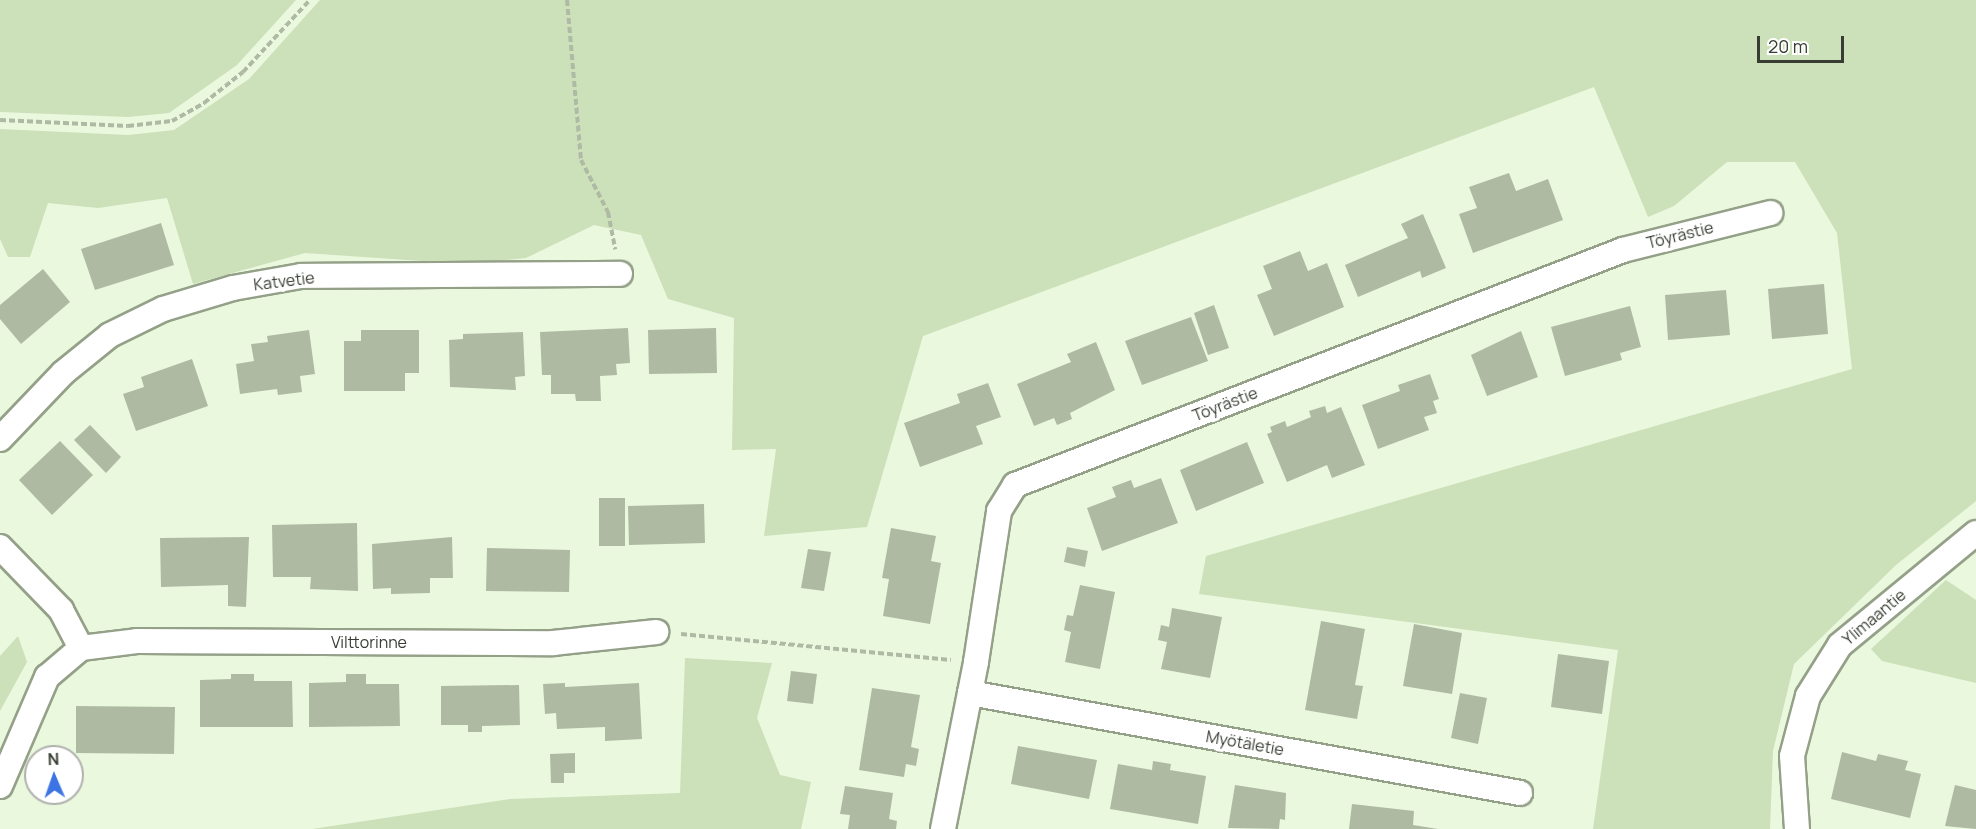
<!DOCTYPE html>
<meta charset="utf-8">
<style>
body{margin:0}
#map{position:relative;width:1976px;height:829px;overflow:hidden;background:#eaf8de;font-family:Manrope,sans-serif}
div>[style]{position:absolute}
[style*='--x']{left:calc(var(--x)*1px);top:calc(var(--y)*1px);width:calc(var(--w)*1px);rotate:calc(var(--a)*1deg)}
.green>*{inset:0;background:#cce0ba}
.building>*{inset:0;background:#aebba2}
.path>*{height:4px;margin-top:-2px;transform-origin:0;background:repeating-linear-gradient(90deg,#afbaa5 0 6px,transparent 0 9px)}
.roads{filter:drop-shadow(2px 0 #94a088) drop-shadow(-2px 0 #94a088) drop-shadow(0 2px #94a088) drop-shadow(0 -2px #94a088)}
.street>*{height:24px;margin:-12px;padding:0 12px;transform-origin:12px;border-radius:12px;background:#fff}
span{translate:-50% -50%;white-space:nowrap;text-align:center;line-height:1.15;-webkit-text-stroke:6px #fff;paint-order:stroke}
.street-label{font-size:16px;color:#373d32}
.north{position:absolute;left:24px;top:745px;width:60px;height:60px;box-sizing:border-box;background:#fff;border:2px solid #afb1ad;border-radius:50%;rotate:358deg;font-size:16px;font-weight:700;line-height:24px;text-align:center;color:#373d32}
.north::after{content:'';display:block;margin:auto;width:21px;height:27px;background:#3c74e4;clip-path:polygon(50% 0,100% 100%,50% 72%,0 100%)}
.scale{position:absolute;left:1757px;top:36px;width:87px;height:27px;box-sizing:border-box;border:3px solid #373d32;border-top:0;padding-left:8px;font-size:18px;line-height:21px;white-space:nowrap;color:#373d32;-webkit-text-stroke:4px #fff;paint-order:stroke}
</style>
<div id="map">
<div class="green">
<div style="clip-path:polygon(0 0,296px 0,237px 65px,169px 113px,128px 117px,0 112px)"></div>
<div style="clip-path:polygon(320px 0,1976px 0,1976px 501px,1896px 565px,1794px 664px,1773px 751px,1770px 829px,1593px 829px,1618px 650px,1199px 594px,1206px 556px,1852px 369px,1837px 233px,1795px 162px,1727px 162px,1674px 206px,1648px 217px,1594px 87px,923px 336px,867px 527px,764px 536px,776px 449px,732px 450px,734px 318px,668px 299px,641px 235px,594px 225px,526px 258px,466px 264px,305px 253px,193px 284px,167px 198px,98px 208px,48px 203px,30px 257px,8px 257px,0 239px,0 129px,128px 135px,174px 130px,249px 79px)"></div>
<div style="clip-path:polygon(1946px 580px,1976px 600px,1976px 683px,1882px 661px,1871px 649px)"></div>
<div style="clip-path:polygon(18px 636px,27px 662px,0 711px,0 656px)"></div>
<div style="clip-path:polygon(685px 658px,772px 663px,757px 718px,780px 775px,811px 782px,801px 829px,312px 829px,510px 799px,680px 793px)"></div>
</div>
<div class="building">
<div style="clip-path:polygon(1509px 173px,1516px 191px,1548px 179px,1563px 220px,1473px 253px,1459px 214px,1477px 208px,1469px 187px)"></div>
<div style="clip-path:polygon(1423px 214px,1446px 268px,1422px 278px,1420px 271px,1358px 297px,1345px 265px,1408px 238px,1401px 224px)"></div>
<div style="clip-path:polygon(161px 223px,174px 265px,95px 290px,81px 249px)"></div>
<div style="clip-path:polygon(1300px 251px,1308px 271px,1327px 263px,1344px 307px,1274px 336px,1257px 295px,1272px 289px,1263px 266px)"></div>
<div style="clip-path:polygon(43px 269px,70px 302px,21px 344px,0 319px,0 305px)"></div>
<div style="clip-path:polygon(1824px 284px,1828px 334px,1772px 339px,1768px 289px)"></div>
<div style="clip-path:polygon(1726px 290px,1730px 335px,1668px 340px,1665px 295px)"></div>
<div style="clip-path:polygon(1214px 305px,1229px 348px,1208px 355px,1194px 313px)"></div>
<div style="clip-path:polygon(1630px 306px,1641px 347px,1620px 353px,1622px 360px,1565px 376px,1551px 327px)"></div>
<div style="clip-path:polygon(1191px 317px,1208px 361px,1142px 385px,1125px 341px)"></div>
<div style="clip-path:polygon(628px 328px,630px 363px,616px 364px,617px 375px,600px 376px,601px 401px,576px 401px,575px 394px,551px 394px,551px 375px,542px 375px,540px 332px)"></div>
<div style="clip-path:polygon(716px 328px,717px 373px,649px 374px,648px 330px)"></div>
<div style="clip-path:polygon(309px 330px,315px 374px,300px 376px,302px 392px,278px 395px,277px 389px,240px 394px,236px 364px,254px 361px,251px 344px,268px 342px,267px 336px)"></div>
<div style="clip-path:polygon(361px 330px,419px 330px,419px 373px,405px 373px,405px 391px,344px 391px,344px 341px,361px 341px)"></div>
<div style="clip-path:polygon(1521px 331px,1538px 377px,1487px 396px,1471px 355px)"></div>
<div style="clip-path:polygon(523px 332px,525px 376px,515px 377px,516px 390px,450px 387px,449px 340px,463px 339px,463px 334px)"></div>
<div style="clip-path:polygon(1096px 342px,1115px 390px,1070px 413px,1072px 419px,1057px 425px,1054px 418px,1034px 426px,1017px 384px,1071px 362px,1067px 354px)"></div>
<div style="clip-path:polygon(192px 359px,208px 406px,136px 431px,123px 394px,144px 387px,141px 377px)"></div>
<div style="clip-path:polygon(1430px 374px,1439px 399px,1433px 401px,1437px 413px,1424px 417px,1429px 430px,1378px 449px,1362px 405px,1400px 391px,1398px 385px)"></div>
<div style="clip-path:polygon(988px 383px,1001px 417px,976px 426px,983px 444px,920px 467px,904px 423px,960px 403px,957px 394px)"></div>
<div style="clip-path:polygon(1325px 406px,1327px 413px,1341px 407px,1365px 465px,1332px 478px,1327px 465px,1287px 482px,1267px 434px,1272px 432px,1270px 427px,1285px 421px,1287px 427px,1311px 417px,1309px 411px)"></div>
<div style="clip-path:polygon(90px 425px,121px 457px,106px 473px,74px 440px)"></div>
<div style="clip-path:polygon(60px 441px,93px 475px,52px 515px,19px 480px)"></div>
<div style="clip-path:polygon(1247px 442px,1264px 483px,1196px 511px,1180px 470px)"></div>
<div style="clip-path:polygon(1161px 478px,1178px 523px,1102px 551px,1087px 508px,1116px 497px,1112px 487px,1131px 480px,1134px 488px)"></div>
<div style="clip-path:polygon(599px 498px,625px 498px,625px 546px,599px 546px)"></div>
<div style="clip-path:polygon(704px 504px,705px 543px,629px 545px,628px 506px)"></div>
<div style="clip-path:polygon(357px 523px,358px 591px,310px 589px,311px 577px,273px 577px,272px 525px)"></div>
<div style="clip-path:polygon(891px 528px,936px 536px,931px 561px,941px 563px,930px 624px,883px 616px,889px 579px,882px 578px)"></div>
<div style="clip-path:polygon(249px 537px,246px 607px,228px 606px,228px 585px,161px 587px,160px 538px)"></div>
<div style="clip-path:polygon(452px 537px,453px 578px,430px 578px,430px 593px,391px 594px,391px 588px,373px 589px,372px 544px)"></div>
<div style="clip-path:polygon(1067px 547px,1088px 551px,1085px 567px,1064px 562px)"></div>
<div style="clip-path:polygon(487px 548px,570px 550px,569px 592px,486px 591px)"></div>
<div style="clip-path:polygon(808px 549px,831px 552px,824px 591px,801px 588px)"></div>
<div style="clip-path:polygon(1080px 585px,1115px 592px,1100px 669px,1065px 662px,1071px 632px,1064px 630px,1067px 615px,1073px 616px)"></div>
<div style="clip-path:polygon(1172px 608px,1222px 617px,1210px 678px,1161px 669px,1167px 642px,1158px 640px,1161px 625px,1169px 627px)"></div>
<div style="clip-path:polygon(1321px 621px,1365px 629px,1355px 685px,1363px 686px,1357px 719px,1305px 710px)"></div>
<div style="clip-path:polygon(1414px 624px,1462px 633px,1452px 694px,1403px 686px)"></div>
<div style="clip-path:polygon(1558px 654px,1609px 661px,1602px 714px,1551px 707px)"></div>
<div style="clip-path:polygon(791px 671px,817px 674px,813px 704px,787px 701px)"></div>
<div style="clip-path:polygon(231px 674px,254px 674px,254px 681px,292px 681px,293px 727px,200px 727px,200px 680px,231px 679px)"></div>
<div style="clip-path:polygon(346px 674px,366px 674px,366px 684px,399px 684px,400px 726px,309px 727px,309px 683px,346px 682px)"></div>
<div style="clip-path:polygon(565px 683px,565px 687px,639px 683px,642px 739px,605px 741px,605px 727px,557px 729px,556px 713px,545px 714px,543px 684px)"></div>
<div style="clip-path:polygon(519px 685px,520px 725px,482px 726px,482px 732px,468px 732px,468px 725px,441px 725px,441px 686px)"></div>
<div style="clip-path:polygon(872px 688px,920px 695px,911px 747px,919px 749px,916px 766px,906px 764px,904px 777px,859px 770px)"></div>
<div style="clip-path:polygon(1460px 693px,1487px 698px,1478px 744px,1451px 738px)"></div>
<div style="clip-path:polygon(76px 706px,175px 707px,174px 754px,76px 753px)"></div>
<div style="clip-path:polygon(1018px 746px,1097px 760px,1089px 799px,1011px 784px)"></div>
<div style="clip-path:polygon(1842px 752px,1876px 761px,1878px 754px,1908px 761px,1905px 770px,1921px 774px,1910px 818px,1831px 799px)"></div>
<div style="clip-path:polygon(575px 753px,575px 773px,564px 773px,564px 783px,551px 783px,550px 754px)"></div>
<div style="clip-path:polygon(1153px 761px,1171px 764px,1170px 770px,1206px 776px,1198px 824px,1110px 809px,1118px 764px,1152px 770px)"></div>
<div style="clip-path:polygon(1235px 785px,1286px 793px,1285px 820px,1280px 819px,1279px 829px,1228px 828px)"></div>
<div style="clip-path:polygon(1955px 785px,1976px 790px,1976px 829px,1945px 826px)"></div>
<div style="clip-path:polygon(845px 786px,893px 793px,889px 819px,897px 821px,896px 829px,848px 829px,850px 815px,840px 814px)"></div>
<div style="clip-path:polygon(1352px 804px,1414px 811px,1413px 825px,1438px 829px,1349px 829px)"></div>
</div>
<div class="path">
<div style="--x:567;--y:0;--w:161;--a:85"></div>
<div style="--x:581;--y:160;--w:59;--a:62.6"></div>
<div style="--x:608;--y:212;--w:38;--a:79"></div>
<div style="--x:0;--y:120;--w:128;--a:2.7"></div>
<div style="--x:128;--y:126;--w:44;--a:-6.5"></div>
<div style="--x:172;--y:121;--w:37;--a:-29"></div>
<div style="--x:204;--y:103;--w:50;--a:-38.5"></div>
<div style="--x:243;--y:72;--w:98;--a:-47.1"></div>
<div style="--x:681;--y:634;--w:271;--a:5.5"></div>
</div>
<div class="roads">
<div class="street">
<div style="--x:0;--y:439;--w:91;--a:-46.3"></div>
<div style="--x:63;--y:373;--w:60;--a:-39"></div>
<div style="--x:110;--y:335;--w:59;--a:-26.1"></div>
<div style="--x:163;--y:309;--w:73;--a:-16.7"></div>
<div style="--x:233;--y:288;--w:69;--a:-10"></div>
<div style="--x:301;--y:276;--w:319;--a:-0.4"></div>
<div style="--x:0;--y:547;--w:88;--a:45.9"></div>
<div style="--x:61;--y:610;--w:43;--a:62.2"></div>
<div style="--x:970;--y:693;--w:559;--a:10.3"></div>
<div style="--x:0;--y:786;--w:119;--a:-66.7"></div>
<div style="--x:47;--y:677;--w:45;--a:-40.5"></div>
<div style="--x:81;--y:648;--w:56;--a:-7.1"></div>
<div style="--x:137;--y:641;--w:416;--a:0.3"></div>
<div style="--x:553;--y:643;--w:104;--a:-6.1"></div>
<div style="--x:943;--y:829;--w:170;--a:-78.8"></div>
<div style="--x:976;--y:662;--w:153;--a:-81.3"></div>
<div style="--x:999;--y:511;--w:31;--a:-58"></div>
<div style="--x:1015;--y:485;--w:652;--a:-21.13"></div>
<div style="--x:1623;--y:250;--w:152;--a:-14.1"></div>
<div style="--x:1797;--y:829;--w:73;--a:-93.9"></div>
<div style="--x:1792;--y:756;--w:62;--a:-75.1"></div>
<div style="--x:1808;--y:696;--w:60;--a:-57.9"></div>
<div style="--x:1840;--y:645;--w:176;--a:-39.5"></div>
</div>
</div>
<div class="street-label">
<span style="left:1680px;top:235px;rotate:-14deg">Töyrästie</span>
<span style="left:284px;top:281px;rotate:-7deg">Katvetie</span>
<span style="left:1225px;top:404px;rotate:-21deg">Töyrästie</span>
<span style="left:1874px;top:617px;rotate:-40deg">Ylimaantie</span>
<span style="left:369px;top:642px">Vilttorinne</span>
<span style="left:1245px;top:743px;rotate:10deg">Myötäletie</span>
</div>
<div class="north">N</div>
<div class="scale">20 m</div>
</div>
